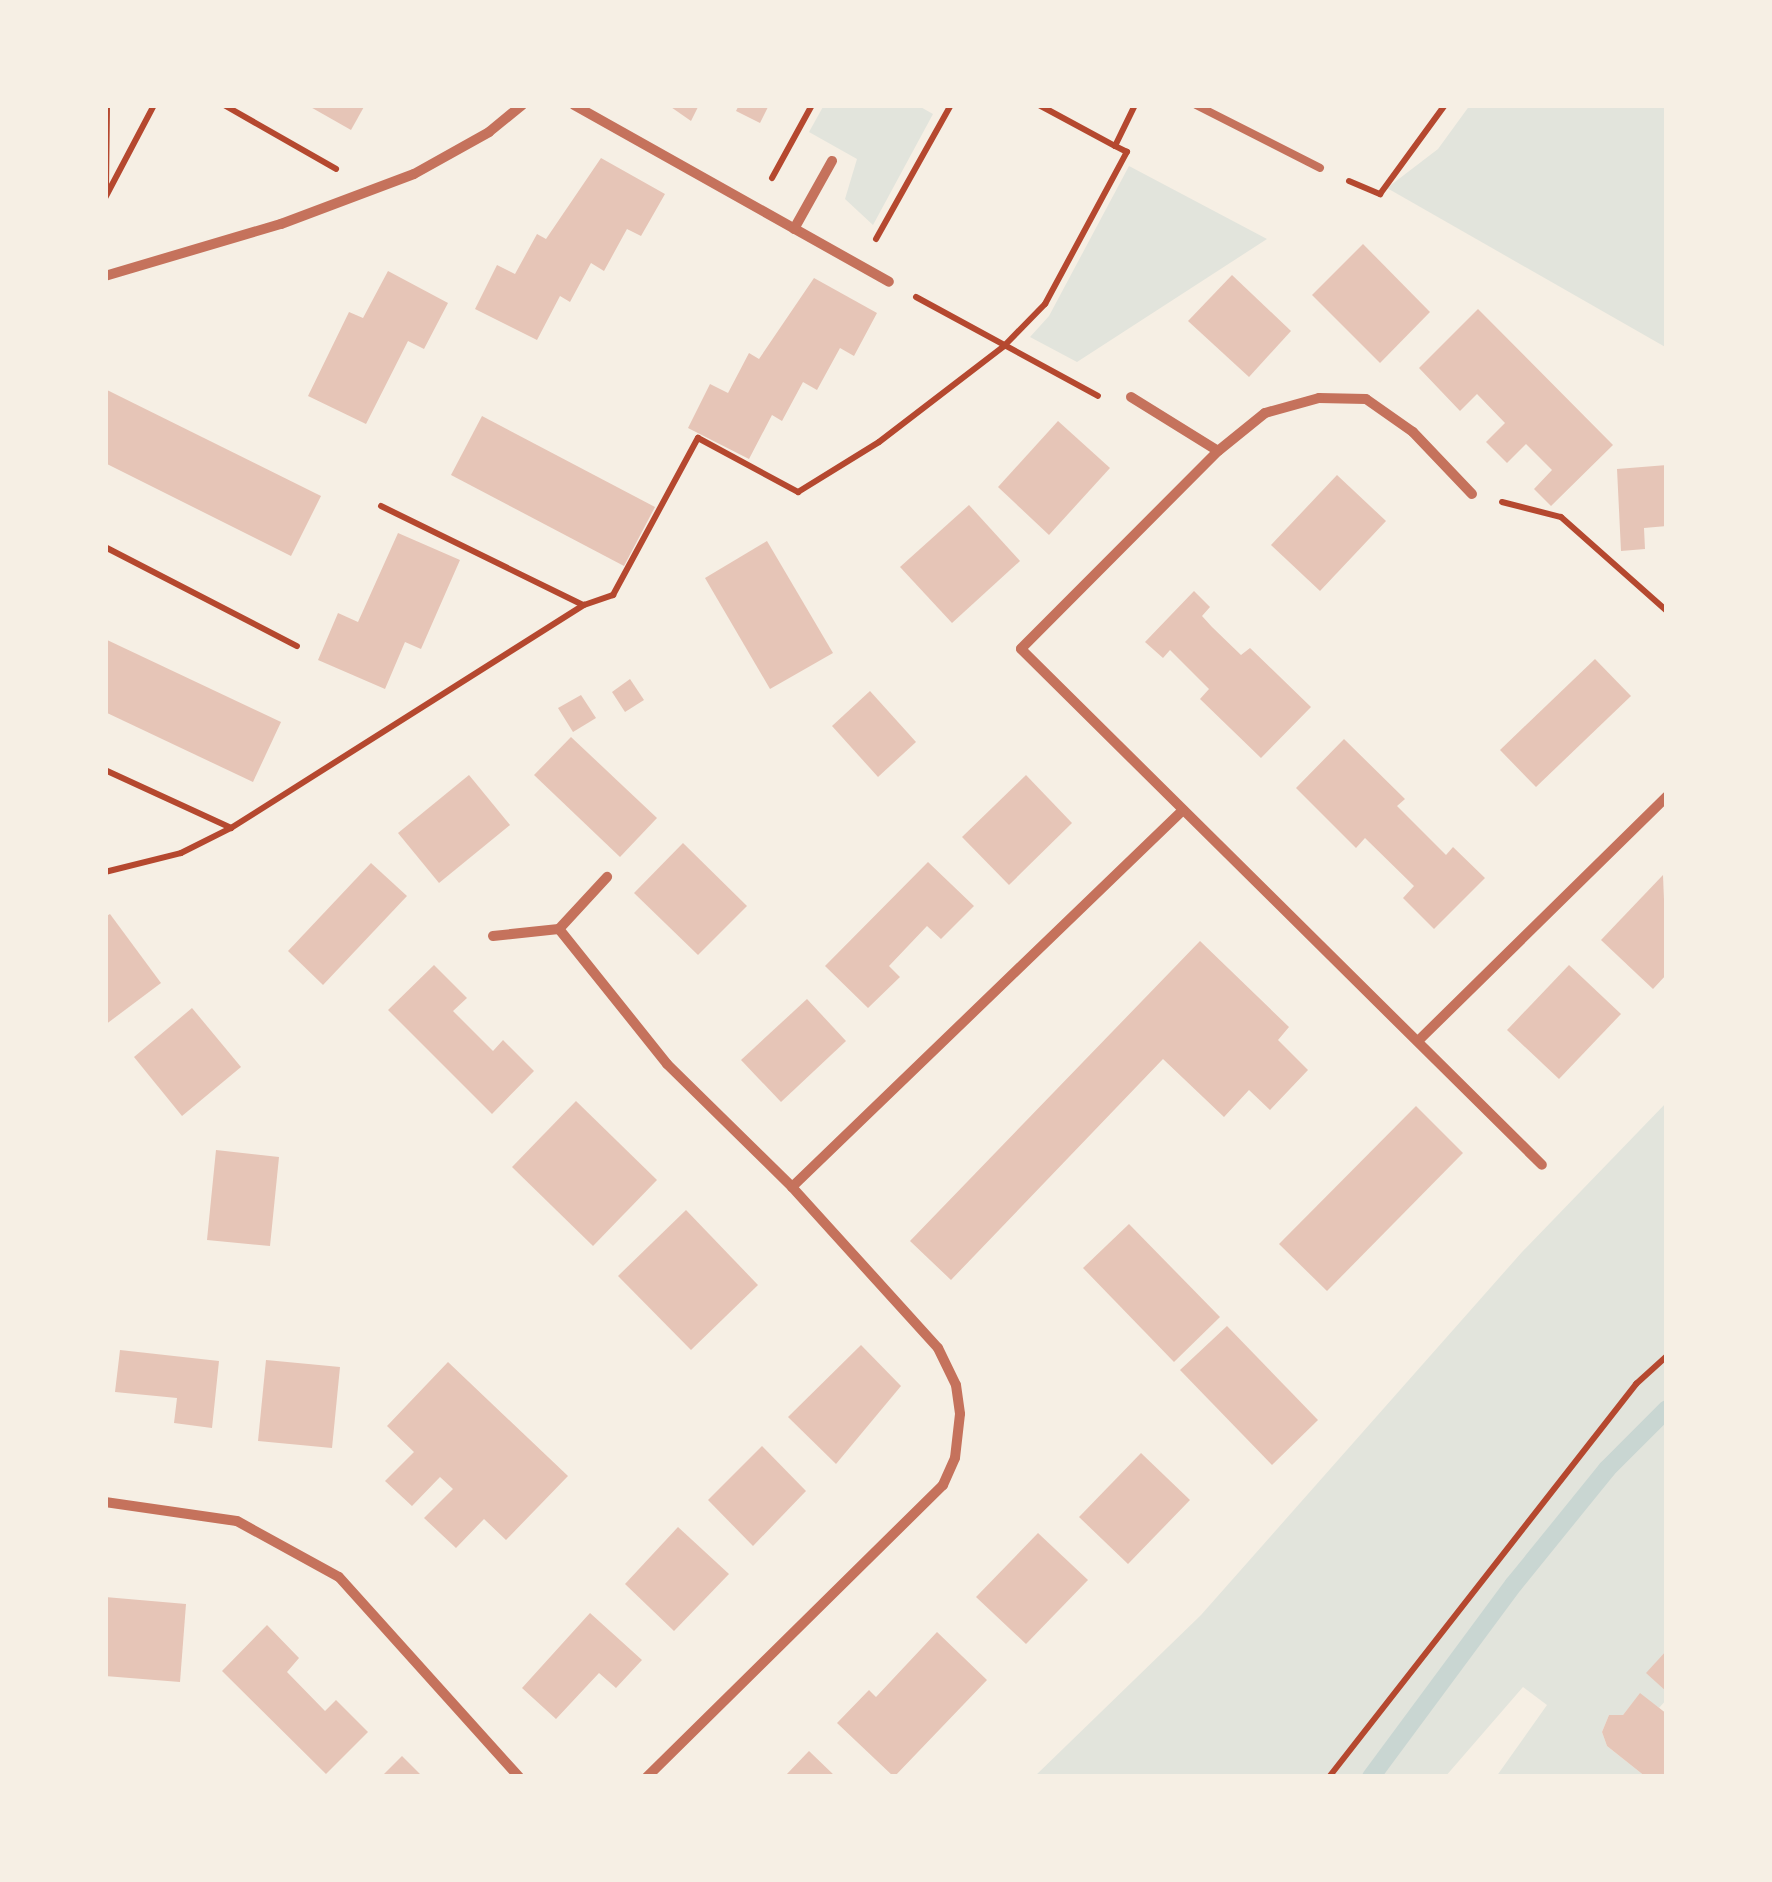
<!DOCTYPE html>
<style>
body{margin:0}
#map{position:relative;width:1772px;height:1882px;overflow:hidden;background:#f6efe4;font-family:"PT Sans Narrow",sans-serif}
div>[style]{position:absolute}
[style*='--x']{left:calc(var(--x)*1px);top:calc(var(--y)*1px);width:calc(var(--w)*1px);rotate:calc(var(--a)*1deg)}
.green>*{inset:0;background:#e2e4dc}
.stream>*{height:18px;margin:-9px;padding:0 9px;transform-origin:9px;border-radius:9px;background:#c9d6d2}
.building>*{inset:0;background:#e6c5b7}
.path>*{height:6px;margin:-3px;padding:0 3px;transform-origin:3px;border-radius:3px;background:#b5482f}
.service>*{height:8px;margin:-4px;padding:0 4px;transform-origin:4px;border-radius:4px;background:#c5725c}
.minor>*{height:10px;margin:-5px;padding:0 5px;transform-origin:5px;border-radius:5px;background:#c5725c}
span{translate:-50% -50%;white-space:nowrap;text-align:center;line-height:1.15;-webkit-text-stroke:8px #f6efe4;paint-order:stroke}
.frame{position:absolute;inset:0;border:108px solid #f6efe4;pointer-events:none}
</style>
<div id="map">
<div class="green">
<div style="clip-path:polygon(824px 105px,917px 105px,933px 114px,873px 225px,845px 199px,857px 159px,809px 132px)"></div>
<div style="clip-path:polygon(1470px 105px,1667px 105px,1667px 348px,1387px 188px,1438px 149px)"></div>
<div style="clip-path:polygon(1129px 166px,1267px 239px,1077px 362px,1030px 337px,1049px 316px)"></div>
<div style="clip-path:polygon(1667px 1102px,1667px 1699px,1659px 1708px,1640px 1694px,1623px 1715px,1609px 1715px,1602px 1732px,1607px 1746px,1646px 1777px,1496px 1777px,1547px 1705px,1523px 1687px,1445px 1777px,1034px 1777px,1201px 1615px,1522px 1252px)"></div>
</div>
<div class="stream">
<div style="--x:1371;--y:1777;--w:240;--a:-53.5"></div>
<div style="--x:1514;--y:1584;--w:148;--a:-51"></div>
<div style="--x:1607;--y:1469;--w:85;--a:-45"></div>
</div>
<div class="building">
<div style="clip-path:polygon(307px 105px,365px 105px,351px 130px)"></div>
<div style="clip-path:polygon(668px 105px,699px 105px,691px 121px)"></div>
<div style="clip-path:polygon(739px 105px,769px 105px,760px 123px,736px 111px)"></div>
<div style="clip-path:polygon(601px 158px,665px 194px,641px 236px,627px 229px,604px 271px,591px 263px,570px 302px,560px 296px,537px 340px,475px 309px,497px 265px,515px 274px,537px 234px,546px 239px)"></div>
<div style="clip-path:polygon(1363px 244px,1430px 312px,1380px 363px,1312px 295px)"></div>
<div style="clip-path:polygon(388px 271px,448px 303px,424px 349px,408px 341px,366px 424px,308px 396px,349px 312px,363px 318px)"></div>
<div style="clip-path:polygon(1232px 275px,1291px 331px,1249px 377px,1188px 321px)"></div>
<div style="clip-path:polygon(814px 278px,877px 313px,854px 356px,840px 348px,817px 390px,803px 382px,782px 421px,772px 415px,749px 459px,688px 428px,710px 384px,728px 393px,749px 353px,759px 359px)"></div>
<div style="clip-path:polygon(1478px 309px,1613px 445px,1551px 506px,1534px 489px,1552px 470px,1526px 444px,1507px 463px,1486px 442px,1505px 423px,1477px 394px,1460px 411px,1419px 368px)"></div>
<div style="clip-path:polygon(105px 389px,321px 496px,291px 556px,105px 463px)"></div>
<div style="clip-path:polygon(482px 416px,655px 507px,624px 566px,451px 475px)"></div>
<div style="clip-path:polygon(1058px 421px,1110px 468px,1049px 535px,998px 487px)"></div>
<div style="clip-path:polygon(1667px 465px,1667px 526px,1644px 528px,1645px 549px,1621px 551px,1617px 469px)"></div>
<div style="clip-path:polygon(1337px 475px,1386px 521px,1320px 591px,1271px 545px)"></div>
<div style="clip-path:polygon(969px 505px,1020px 561px,952px 623px,900px 567px)"></div>
<div style="clip-path:polygon(398px 533px,460px 560px,421px 649px,405px 642px,385px 689px,318px 660px,338px 613px,358px 622px)"></div>
<div style="clip-path:polygon(767px 541px,833px 653px,770px 689px,705px 578px)"></div>
<div style="clip-path:polygon(1194px 591px,1210px 607px,1202px 616px,1212px 627px,1241px 655px,1250px 648px,1311px 707px,1261px 758px,1200px 699px,1209px 689px,1170px 650px,1163px 658px,1145px 642px)"></div>
<div style="clip-path:polygon(105px 639px,281px 722px,253px 782px,105px 712px)"></div>
<div style="clip-path:polygon(1595px 659px,1631px 696px,1536px 787px,1500px 750px)"></div>
<div style="clip-path:polygon(630px 679px,644px 700px,625px 712px,612px 692px)"></div>
<div style="clip-path:polygon(870px 691px,916px 742px,878px 777px,832px 726px)"></div>
<div style="clip-path:polygon(581px 695px,596px 718px,573px 732px,558px 708px)"></div>
<div style="clip-path:polygon(571px 737px,657px 818px,620px 857px,534px 775px)"></div>
<div style="clip-path:polygon(1344px 739px,1405px 799px,1397px 806px,1446px 855px,1453px 847px,1485px 878px,1434px 929px,1403px 898px,1414px 886px,1365px 838px,1356px 848px,1296px 788px)"></div>
<div style="clip-path:polygon(469px 775px,510px 825px,439px 883px,398px 833px)"></div>
<div style="clip-path:polygon(1026px 775px,1072px 823px,1009px 885px,962px 837px)"></div>
<div style="clip-path:polygon(683px 843px,747px 906px,698px 955px,634px 893px)"></div>
<div style="clip-path:polygon(928px 862px,974px 906px,941px 939px,927px 926px,889px 966px,900px 977px,868px 1008px,825px 966px)"></div>
<div style="clip-path:polygon(371px 863px,407px 896px,323px 985px,288px 951px)"></div>
<div style="clip-path:polygon(1663px 875px,1667px 974px,1653px 989px,1601px 940px)"></div>
<div style="clip-path:polygon(110px 914px,161px 983px,105px 1025px,105px 917px)"></div>
<div style="clip-path:polygon(1200px 941px,1289px 1027px,1278px 1040px,1308px 1070px,1270px 1110px,1249px 1090px,1224px 1117px,1163px 1059px,951px 1280px,910px 1241px)"></div>
<div style="clip-path:polygon(434px 965px,467px 998px,453px 1011px,493px 1051px,503px 1040px,534px 1071px,492px 1114px,388px 1010px)"></div>
<div style="clip-path:polygon(1569px 965px,1621px 1014px,1559px 1079px,1507px 1030px)"></div>
<div style="clip-path:polygon(807px 999px,846px 1041px,781px 1102px,741px 1060px)"></div>
<div style="clip-path:polygon(192px 1008px,241px 1067px,182px 1116px,134px 1057px)"></div>
<div style="clip-path:polygon(576px 1101px,657px 1180px,593px 1246px,512px 1167px)"></div>
<div style="clip-path:polygon(1416px 1106px,1463px 1153px,1327px 1291px,1279px 1244px)"></div>
<div style="clip-path:polygon(216px 1150px,279px 1157px,270px 1246px,207px 1240px)"></div>
<div style="clip-path:polygon(686px 1210px,758px 1285px,691px 1350px,618px 1276px)"></div>
<div style="clip-path:polygon(1129px 1224px,1220px 1317px,1174px 1362px,1083px 1268px)"></div>
<div style="clip-path:polygon(1227px 1326px,1318px 1420px,1272px 1465px,1180px 1370px)"></div>
<div style="clip-path:polygon(861px 1345px,901px 1386px,836px 1464px,788px 1417px)"></div>
<div style="clip-path:polygon(120px 1350px,219px 1361px,212px 1428px,174px 1423px,177px 1398px,115px 1392px)"></div>
<div style="clip-path:polygon(266px 1360px,340px 1367px,332px 1448px,258px 1441px)"></div>
<div style="clip-path:polygon(448px 1362px,568px 1476px,506px 1540px,484px 1519px,456px 1548px,424px 1518px,453px 1489px,440px 1477px,412px 1506px,385px 1481px,414px 1452px,387px 1426px)"></div>
<div style="clip-path:polygon(762px 1446px,806px 1491px,753px 1546px,708px 1500px)"></div>
<div style="clip-path:polygon(1141px 1453px,1190px 1500px,1128px 1564px,1079px 1517px)"></div>
<div style="clip-path:polygon(678px 1527px,729px 1574px,674px 1631px,625px 1584px)"></div>
<div style="clip-path:polygon(1038px 1533px,1088px 1580px,1026px 1644px,976px 1597px)"></div>
<div style="clip-path:polygon(105px 1597px,186px 1604px,180px 1682px,105px 1676px)"></div>
<div style="clip-path:polygon(590px 1613px,642px 1660px,616px 1688px,599px 1673px,556px 1719px,522px 1688px)"></div>
<div style="clip-path:polygon(267px 1625px,299px 1658px,287px 1672px,325px 1711px,336px 1700px,368px 1732px,326px 1774px,222px 1671px)"></div>
<div style="clip-path:polygon(937px 1632px,987px 1680px,894px 1777px,837px 1723px,869px 1690px,876px 1697px)"></div>
<div style="clip-path:polygon(1667px 1650px,1667px 1692px,1646px 1673px)"></div>
<div style="clip-path:polygon(1640px 1693px,1667px 1714px,1667px 1777px,1646px 1777px,1607px 1746px,1602px 1732px,1609px 1715px,1623px 1715px)"></div>
<div style="clip-path:polygon(809px 1751px,836px 1777px,784px 1777px)"></div>
<div style="clip-path:polygon(402px 1756px,423px 1777px,381px 1777px)"></div>
</div>
<div class="path">
<div style="--x:224;--y:105;--w:129;--a:29.7"></div>
<div style="--x:1039;--y:105;--w:86;--a:28.3"></div>
<div style="--x:772;--y:178;--w:83;--a:-61.3"></div>
<div style="--x:1349;--y:181;--w:34;--a:23"></div>
<div style="--x:1380;--y:194;--w:110;--a:-53.9"></div>
<div style="--x:106;--y:188;--w:83;--a:-89.3"></div>
<div style="--x:105;--y:198;--w:105;--a:-62.2"></div>
<div style="--x:876;--y:239;--w:154;--a:-60.8"></div>
<div style="--x:916;--y:297;--w:207;--a:28.5"></div>
<div style="--x:1502;--y:502;--w:61;--a:14.3"></div>
<div style="--x:1561;--y:517;--w:142;--a:41.6"></div>
<div style="--x:381;--y:506;--w:225;--a:26.1"></div>
<div style="--x:105;--y:547;--w:216;--a:27.3"></div>
<div style="--x:105;--y:770;--w:139;--a:24.7"></div>
<div style="--x:105;--y:872;--w:78;--a:-14"></div>
<div style="--x:181;--y:853;--w:56;--a:-26.6"></div>
<div style="--x:231;--y:828;--w:418;--a:-32.3"></div>
<div style="--x:584;--y:605;--w:31;--a:-19"></div>
<div style="--x:613;--y:595;--w:179;--a:-61.6"></div>
<div style="--x:698;--y:438;--w:114;--a:28.4"></div>
<div style="--x:798;--y:492;--w:95;--a:-31.7"></div>
<div style="--x:879;--y:442;--w:158;--a:-37.5"></div>
<div style="--x:1004;--y:346;--w:59;--a:-45.7"></div>
<div style="--x:1045;--y:304;--w:173;--a:-61.7"></div>
<div style="--x:1127;--y:152;--w:13;--a:-153"></div>
<div style="--x:1115;--y:146;--w:46;--a:-64"></div>
<div style="--x:1329;--y:1777;--w:499;--a:-52"></div>
<div style="--x:1636;--y:1384;--w:42;--a:-42.1"></div>
</div>
<div class="service">
<div style="--x:1196;--y:105;--w:139;--a:26.9"></div>
</div>
<div class="minor">
<div style="--x:574;--y:105;--w:361;--a:29.3"></div>
<div style="--x:794;--y:229;--w:78;--a:-60.8"></div>
<div style="--x:105;--y:276;--w:184;--a:-16.5"></div>
<div style="--x:281;--y:224;--w:142;--a:-20.6"></div>
<div style="--x:414;--y:174;--w:86;--a:-29.2"></div>
<div style="--x:489;--y:132;--w:43;--a:-39.3"></div>
<div style="--x:1131;--y:397;--w:102;--a:31.8"></div>
<div style="--x:1472;--y:494;--w:86;--a:-133.6"></div>
<div style="--x:1413;--y:432;--w:57;--a:-144.9"></div>
<div style="--x:1366;--y:399;--w:47;--a:-178.8"></div>
<div style="--x:1319;--y:398;--w:56;--a:164.5"></div>
<div style="--x:1265;--y:413;--w:60;--a:141"></div>
<div style="--x:1218;--y:451;--w:279;--a:134.9"></div>
<div style="--x:1021;--y:649;--w:733;--a:44.72"></div>
<div style="--x:559;--y:929;--w:173;--a:51.3"></div>
<div style="--x:667;--y:1064;--w:175;--a:44.5"></div>
<div style="--x:792;--y:1187;--w:217;--a:47.8"></div>
<div style="--x:938;--y:1348;--w:41;--a:64.1"></div>
<div style="--x:956;--y:1385;--w:29;--a:82"></div>
<div style="--x:960;--y:1414;--w:44;--a:96.5"></div>
<div style="--x:955;--y:1458;--w:30;--a:114"></div>
<div style="--x:943;--y:1485;--w:416;--a:135.4"></div>
<div style="--x:493;--y:936;--w:66;--a:-6.1"></div>
<div style="--x:559;--y:929;--w:71;--a:-47.3"></div>
<div style="--x:1418;--y:1041;--w:349;--a:-44.5"></div>
<div style="--x:792;--y:1187;--w:543;--a:-43.96"></div>
<div style="--x:105;--y:1502;--w:133;--a:8.2"></div>
<div style="--x:237;--y:1521;--w:116;--a:28.8"></div>
<div style="--x:339;--y:1577;--w:269;--a:48"></div>
</div>
<div class="frame"></div>
</div>
